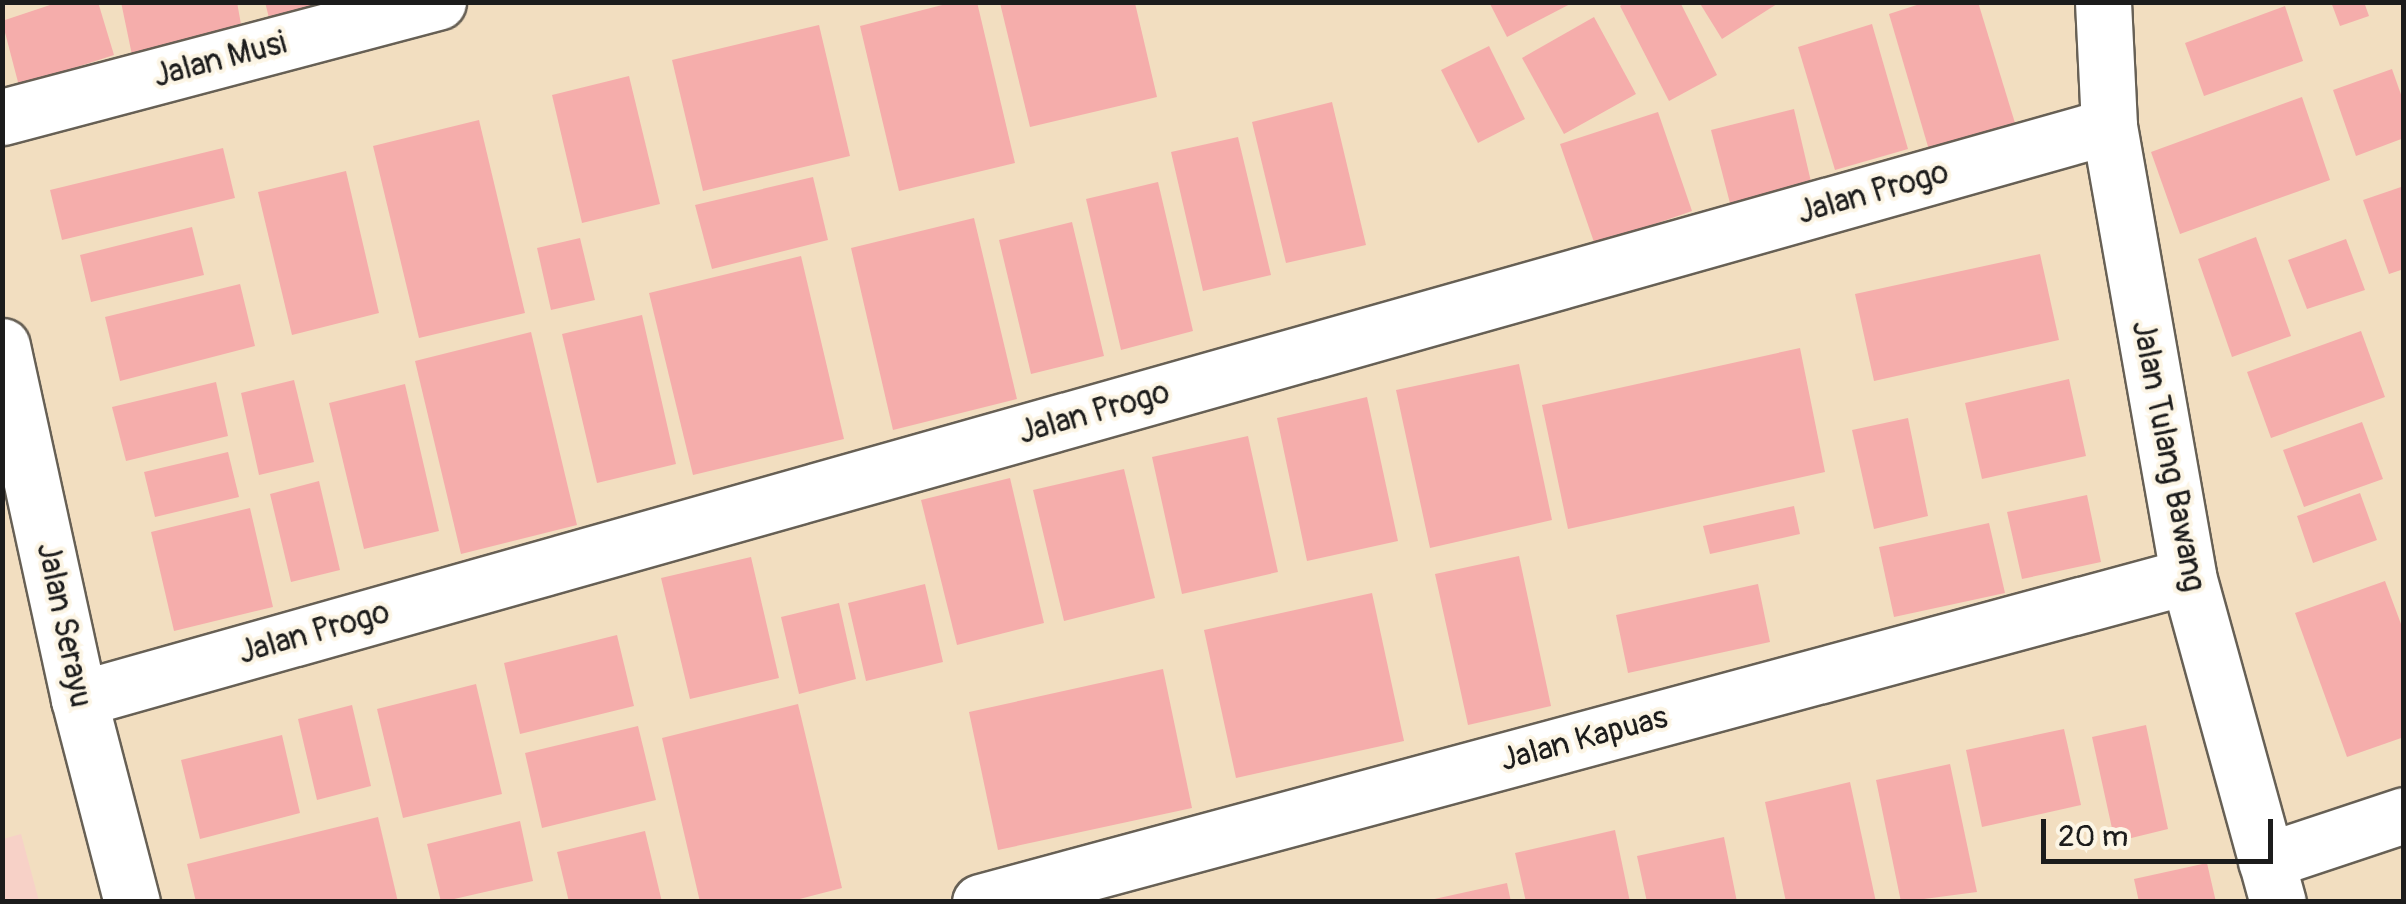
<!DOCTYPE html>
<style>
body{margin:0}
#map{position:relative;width:2406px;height:904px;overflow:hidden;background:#f2dec0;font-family:Pangolin,sans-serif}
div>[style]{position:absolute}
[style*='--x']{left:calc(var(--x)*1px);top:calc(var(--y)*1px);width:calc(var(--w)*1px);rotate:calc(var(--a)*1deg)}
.built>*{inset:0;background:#f7d1c7}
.building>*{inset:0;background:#f5adab}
.roads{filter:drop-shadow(2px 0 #676055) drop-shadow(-2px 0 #676055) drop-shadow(0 2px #676055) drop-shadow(0 -2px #676055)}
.minor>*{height:55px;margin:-27.5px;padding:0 27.5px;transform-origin:27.5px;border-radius:27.5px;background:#fff}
span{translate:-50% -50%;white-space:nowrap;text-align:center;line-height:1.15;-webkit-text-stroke:8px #fcf5e5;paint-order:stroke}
.street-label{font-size:32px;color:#1c1c1c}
.frame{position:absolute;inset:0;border:5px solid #1c1c1c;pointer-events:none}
.scale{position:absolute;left:2041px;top:819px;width:232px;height:45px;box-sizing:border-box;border:5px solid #1c1c1c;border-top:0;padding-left:12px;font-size:30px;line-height:35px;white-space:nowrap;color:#1c1c1c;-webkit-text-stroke:8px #fcf5e5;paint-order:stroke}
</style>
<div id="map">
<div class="built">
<div style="clip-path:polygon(21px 834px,39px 901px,3px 901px,3px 839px)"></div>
</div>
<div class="building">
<div style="clip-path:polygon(59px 2px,98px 2px,114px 55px,19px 86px,2px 21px)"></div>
<div style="clip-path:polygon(121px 2px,237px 2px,242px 30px,132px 55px)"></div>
<div style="clip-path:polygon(265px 2px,363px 2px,271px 26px)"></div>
<div style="clip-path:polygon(954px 2px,977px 2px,1015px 163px,899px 191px,860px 26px)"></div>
<div style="clip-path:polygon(1489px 2px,1574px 2px,1507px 37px)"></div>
<div style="clip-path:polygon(1626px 2px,1680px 2px,1717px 75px,1669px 101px,1620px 6px)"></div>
<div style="clip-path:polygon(1699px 2px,1780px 2px,1722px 39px)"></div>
<div style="clip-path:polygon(1926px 2px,1978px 2px,2015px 123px,1929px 150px,1889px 14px)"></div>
<div style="clip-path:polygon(2331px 2px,2364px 2px,2369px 16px,2340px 26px)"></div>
<div style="clip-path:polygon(1000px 3px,1135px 3px,1157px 97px,1030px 127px)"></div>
<div style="clip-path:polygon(2285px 6px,2303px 61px,2204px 96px,2185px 43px)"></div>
<div style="clip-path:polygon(1594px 17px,1636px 94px,1564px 134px,1522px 58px)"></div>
<div style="clip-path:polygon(1872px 24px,1908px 149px,1835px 170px,1798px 47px)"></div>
<div style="clip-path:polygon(819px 25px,850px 156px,703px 191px,672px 60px)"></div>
<div style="clip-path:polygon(1489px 46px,1525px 119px,1478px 143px,1441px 70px)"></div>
<div style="clip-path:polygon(2392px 69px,2404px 103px,2404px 138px,2356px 156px,2333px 90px)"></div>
<div style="clip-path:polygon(629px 76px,660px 204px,582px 223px,552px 95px)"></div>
<div style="clip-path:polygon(2302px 97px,2330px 180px,2180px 234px,2151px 152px)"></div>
<div style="clip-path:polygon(1332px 102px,1366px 245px,1286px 263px,1252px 122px)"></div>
<div style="clip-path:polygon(1794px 109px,1812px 186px,1731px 207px,1711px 130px)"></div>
<div style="clip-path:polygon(1658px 112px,1692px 211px,1595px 245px,1560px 144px)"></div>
<div style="clip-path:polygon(479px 120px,525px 313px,419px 338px,373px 146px)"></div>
<div style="clip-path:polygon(1238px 137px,1271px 275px,1203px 291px,1171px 152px)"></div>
<div style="clip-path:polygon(223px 148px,235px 198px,62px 240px,50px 190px)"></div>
<div style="clip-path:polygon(346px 171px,379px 313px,292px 335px,258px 192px)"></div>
<div style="clip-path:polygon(813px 177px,828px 240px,712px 269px,695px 205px)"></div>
<div style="clip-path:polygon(1158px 182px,1193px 331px,1121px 350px,1086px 199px)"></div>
<div style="clip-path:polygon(2404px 186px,2404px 269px,2389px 274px,2363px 200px)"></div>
<div style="clip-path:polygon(974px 218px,1017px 399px,893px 430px,851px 248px)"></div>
<div style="clip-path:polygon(1072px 222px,1104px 356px,1031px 374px,999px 240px)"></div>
<div style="clip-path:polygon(192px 227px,204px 275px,91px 302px,80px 255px)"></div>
<div style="clip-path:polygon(2256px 237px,2291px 336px,2232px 357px,2198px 259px)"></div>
<div style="clip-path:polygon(580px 238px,595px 300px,551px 310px,537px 248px)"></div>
<div style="clip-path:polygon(2346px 239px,2365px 290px,2307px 309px,2288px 260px)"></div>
<div style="clip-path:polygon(2040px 254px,2059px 340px,1874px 381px,1855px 294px)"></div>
<div style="clip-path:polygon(801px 256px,844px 439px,693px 475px,649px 293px)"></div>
<div style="clip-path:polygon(240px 284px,255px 346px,120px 381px,105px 317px)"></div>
<div style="clip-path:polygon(642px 315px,676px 464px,597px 483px,562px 334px)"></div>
<div style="clip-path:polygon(2361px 331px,2385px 397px,2271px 438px,2247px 372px)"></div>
<div style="clip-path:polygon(531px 332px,577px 525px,461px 554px,415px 361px)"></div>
<div style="clip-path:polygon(1800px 348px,1825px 472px,1568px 529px,1542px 405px)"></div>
<div style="clip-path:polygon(1519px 364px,1552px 520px,1430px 548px,1396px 390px)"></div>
<div style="clip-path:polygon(2069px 379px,2086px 456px,1982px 479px,1965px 403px)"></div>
<div style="clip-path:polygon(294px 380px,314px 462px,259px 475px,241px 393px)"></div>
<div style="clip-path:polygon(216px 382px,228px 436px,126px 461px,112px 407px)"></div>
<div style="clip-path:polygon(405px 384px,439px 531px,364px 549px,329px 403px)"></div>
<div style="clip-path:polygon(1367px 397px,1398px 541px,1307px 561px,1277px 418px)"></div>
<div style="clip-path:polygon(1908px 418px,1928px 516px,1874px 529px,1852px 430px)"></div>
<div style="clip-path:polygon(2362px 422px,2383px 479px,2304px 507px,2283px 450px)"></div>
<div style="clip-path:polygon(1248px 436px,1278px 572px,1182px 594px,1152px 457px)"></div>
<div style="clip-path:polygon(228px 452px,239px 497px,155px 517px,144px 472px)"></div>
<div style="clip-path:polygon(1124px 469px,1155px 598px,1064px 621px,1033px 490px)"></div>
<div style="clip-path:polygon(1010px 478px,1044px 623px,957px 645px,921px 500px)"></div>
<div style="clip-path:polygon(319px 481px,340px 570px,291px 582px,270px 494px)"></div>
<div style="clip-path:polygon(2360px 493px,2377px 540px,2313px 563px,2297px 516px)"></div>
<div style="clip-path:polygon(2087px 495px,2101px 562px,2022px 579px,2007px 512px)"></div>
<div style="clip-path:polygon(1794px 506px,1800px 534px,1710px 554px,1703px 526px)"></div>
<div style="clip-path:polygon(250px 508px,273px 607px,174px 631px,151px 532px)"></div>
<div style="clip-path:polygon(1989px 523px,2005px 593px,1894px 617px,1879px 547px)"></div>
<div style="clip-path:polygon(1519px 556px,1551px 706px,1468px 725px,1435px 574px)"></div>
<div style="clip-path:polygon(751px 557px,779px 678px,690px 699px,661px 578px)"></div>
<div style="clip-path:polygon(2385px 581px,2404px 632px,2404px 737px,2347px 757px,2295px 613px)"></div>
<div style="clip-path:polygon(925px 584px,943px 662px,866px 681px,848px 603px)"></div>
<div style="clip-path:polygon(1758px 584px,1770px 642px,1628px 673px,1616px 615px)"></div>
<div style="clip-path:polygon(1372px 593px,1404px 741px,1236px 778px,1204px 630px)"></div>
<div style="clip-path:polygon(839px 603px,856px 679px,799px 694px,781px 617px)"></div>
<div style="clip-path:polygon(617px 635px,634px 706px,520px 734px,504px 663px)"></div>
<div style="clip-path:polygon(1163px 669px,1192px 808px,998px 850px,969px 712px)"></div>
<div style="clip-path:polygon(476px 684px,502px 794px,403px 818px,377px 709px)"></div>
<div style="clip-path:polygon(798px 704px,842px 888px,788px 902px,700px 902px,662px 738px)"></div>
<div style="clip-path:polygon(352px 705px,371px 786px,317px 800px,298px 719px)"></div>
<div style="clip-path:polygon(2146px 725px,2168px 829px,2115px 842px,2092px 737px)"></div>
<div style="clip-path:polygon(638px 726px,656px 800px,542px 828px,525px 753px)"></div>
<div style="clip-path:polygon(2064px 729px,2081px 805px,1982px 827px,1966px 750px)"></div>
<div style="clip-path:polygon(282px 735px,300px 813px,200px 839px,181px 760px)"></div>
<div style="clip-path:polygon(1950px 764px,1977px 892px,1901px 902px,1876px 780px)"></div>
<div style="clip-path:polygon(1850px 782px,1876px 902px,1786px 902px,1765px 802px)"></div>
<div style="clip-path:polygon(378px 817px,398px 902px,196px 902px,187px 864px)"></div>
<div style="clip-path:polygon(520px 821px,533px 881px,441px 902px,427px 844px)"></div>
<div style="clip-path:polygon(1615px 830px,1630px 902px,1526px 902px,1515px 853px)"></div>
<div style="clip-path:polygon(645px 831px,662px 902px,569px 902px,557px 852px)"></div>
<div style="clip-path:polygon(1724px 837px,1737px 902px,1647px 902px,1637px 856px)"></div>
<div style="clip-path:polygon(2207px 863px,2216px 902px,2139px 902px,2134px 879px)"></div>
<div style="clip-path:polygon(1507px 883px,1511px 902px,1430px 902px,1430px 900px)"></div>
</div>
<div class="roads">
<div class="minor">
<div style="--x:2103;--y:2;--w:124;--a:87.2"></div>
<div style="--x:2109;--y:126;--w:457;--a:80"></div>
<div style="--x:2188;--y:576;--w:338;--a:74.6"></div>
<div style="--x:2;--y:117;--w:451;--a:-14.8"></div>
<div style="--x:2;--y:346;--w:361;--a:77.7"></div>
<div style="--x:79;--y:699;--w:210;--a:75.4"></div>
<div style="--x:79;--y:699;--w:2109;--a:-15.76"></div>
<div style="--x:2266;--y:861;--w:145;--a:-18.4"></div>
<div style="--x:980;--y:902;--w:1251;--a:-15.1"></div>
</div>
</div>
<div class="street-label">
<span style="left:220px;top:60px;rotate:-15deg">Jalan Musi</span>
<span style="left:1873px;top:193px;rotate:-16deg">Jalan Progo</span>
<span style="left:1094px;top:413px;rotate:-16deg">Jalan Progo</span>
<span style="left:2168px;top:456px;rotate:79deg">Jalan Tulang Bawang</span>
<span style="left:64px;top:625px;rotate:78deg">Jalan Serayu</span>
<span style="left:314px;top:633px;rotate:-16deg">Jalan Progo</span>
<span style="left:1584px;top:739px;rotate:-15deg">Jalan Kapuas</span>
</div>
<div class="frame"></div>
<div class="scale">20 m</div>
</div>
